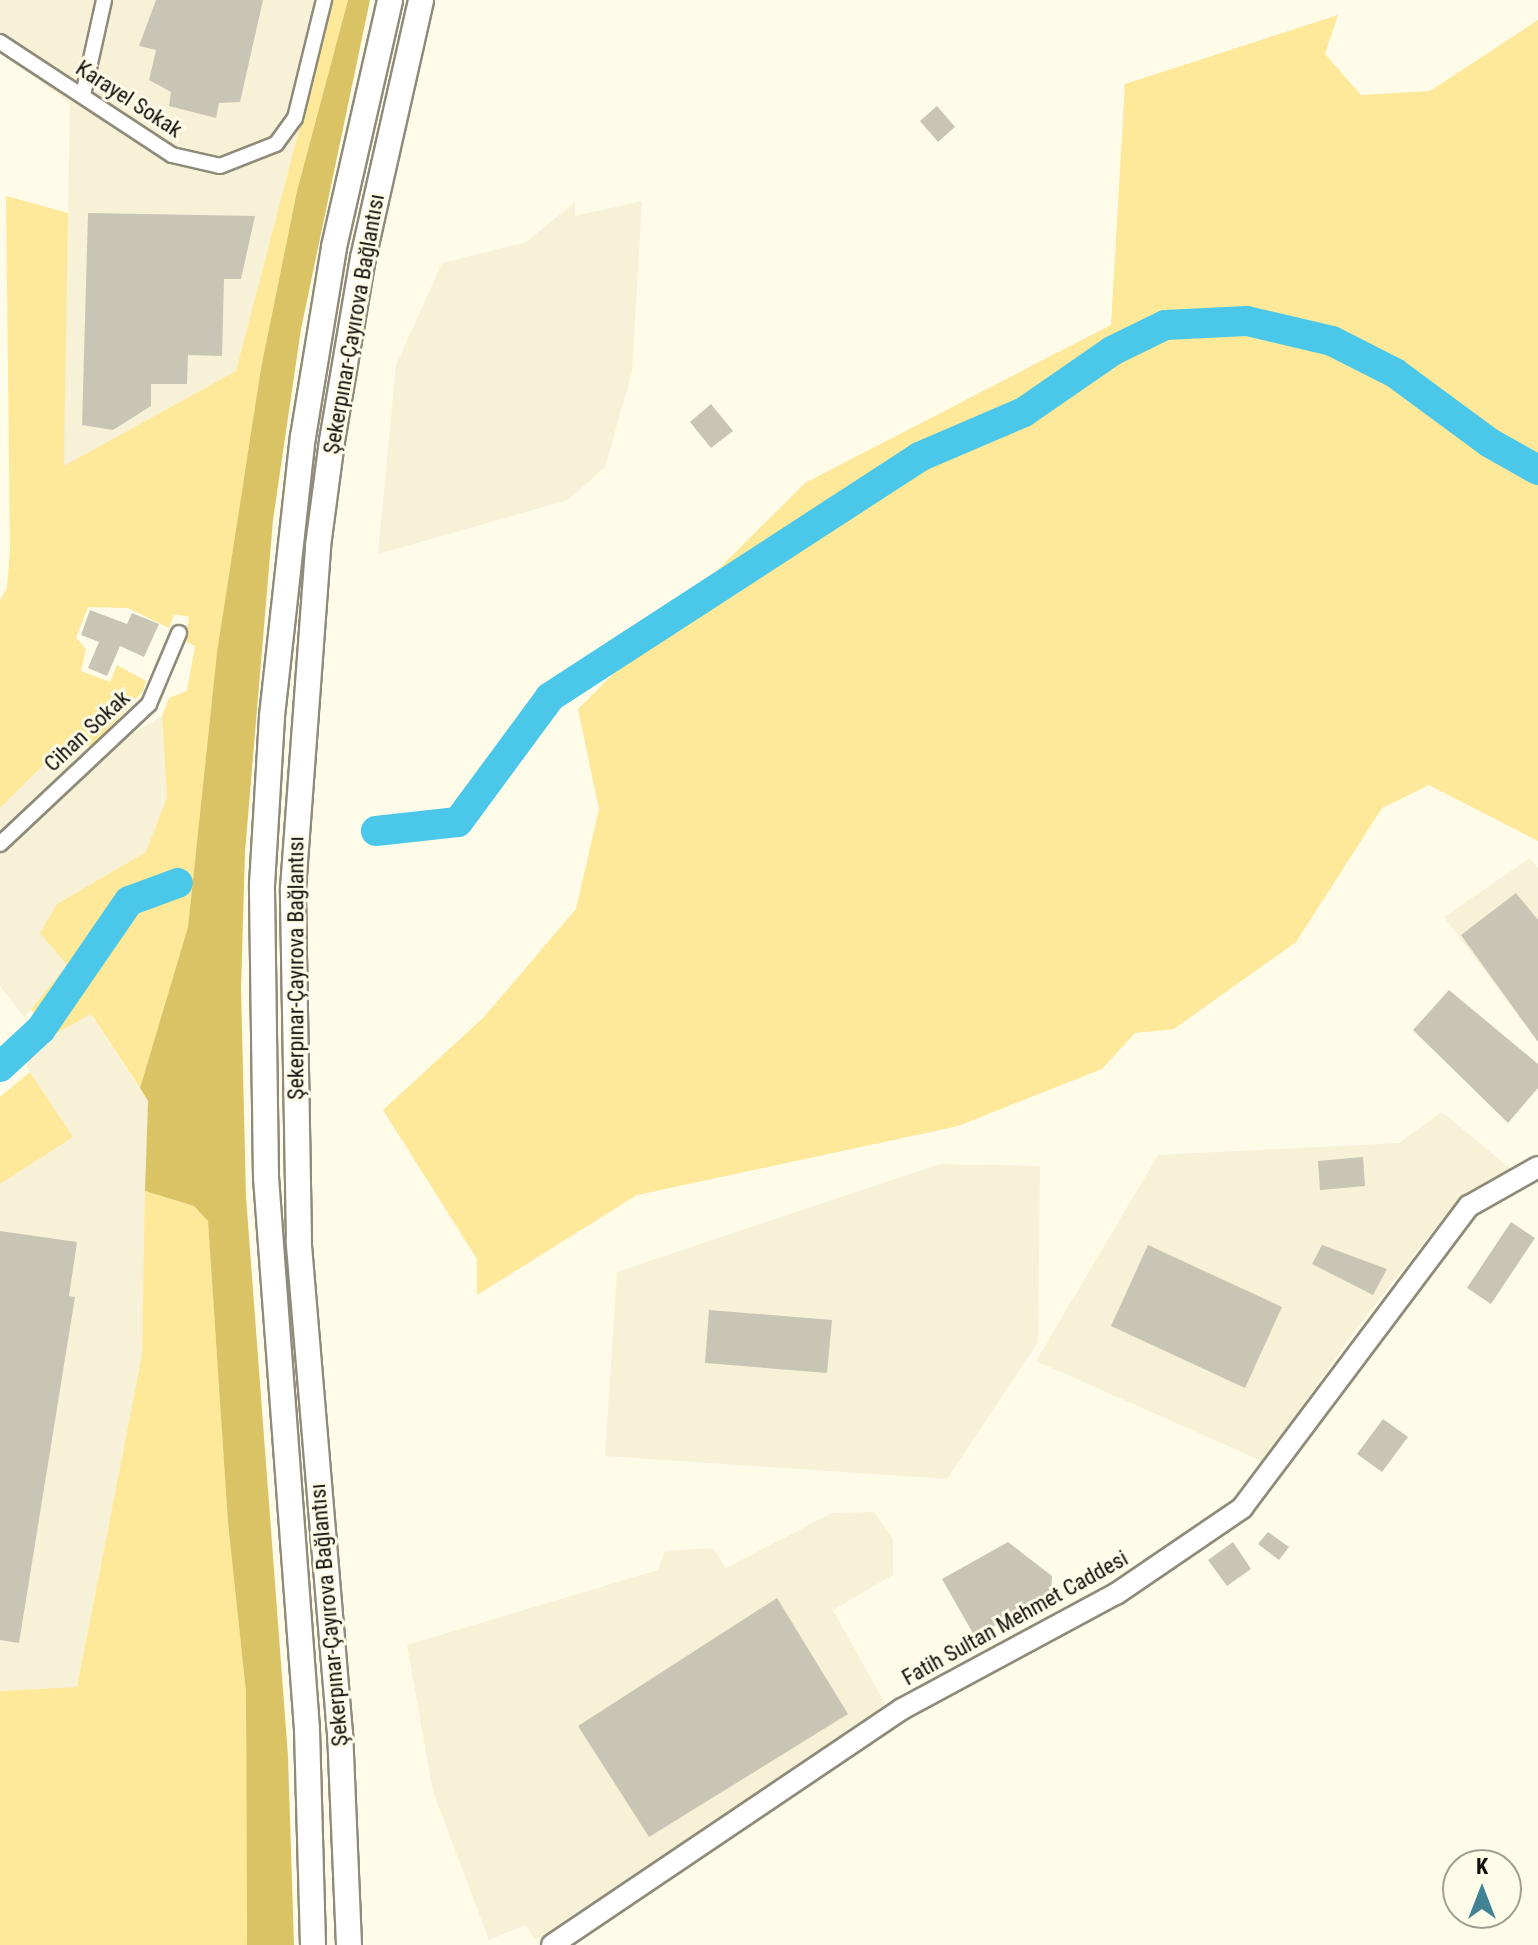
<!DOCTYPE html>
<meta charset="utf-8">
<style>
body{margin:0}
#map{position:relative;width:1538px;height:1945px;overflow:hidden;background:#fffbe9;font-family:"Roboto Condensed",sans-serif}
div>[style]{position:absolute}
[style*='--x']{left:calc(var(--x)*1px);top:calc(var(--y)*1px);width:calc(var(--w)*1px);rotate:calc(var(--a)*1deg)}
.built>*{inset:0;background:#f7f1d7}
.green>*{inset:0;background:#fde999}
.forest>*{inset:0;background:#dac365}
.river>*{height:30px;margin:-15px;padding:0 15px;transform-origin:15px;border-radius:15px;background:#4bc7ea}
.building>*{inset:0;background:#c9c5b4}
.roads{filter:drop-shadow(2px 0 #8f8b7a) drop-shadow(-2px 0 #8f8b7a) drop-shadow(0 2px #8f8b7a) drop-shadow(0 -2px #8f8b7a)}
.street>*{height:14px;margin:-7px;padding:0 7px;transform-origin:7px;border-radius:7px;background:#fff}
.secondary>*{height:20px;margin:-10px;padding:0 10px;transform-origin:10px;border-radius:10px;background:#fff}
.highway>*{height:24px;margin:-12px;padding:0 12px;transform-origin:12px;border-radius:12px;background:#fff}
span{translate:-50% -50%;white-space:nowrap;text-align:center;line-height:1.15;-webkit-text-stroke:6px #fffbe9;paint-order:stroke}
.street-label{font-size:22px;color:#14120c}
.north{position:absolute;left:1442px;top:1849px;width:80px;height:80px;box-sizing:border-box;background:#fffbe9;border:2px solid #a19e91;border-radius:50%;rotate:0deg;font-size:22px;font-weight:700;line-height:32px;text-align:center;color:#14120c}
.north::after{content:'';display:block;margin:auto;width:28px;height:36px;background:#418295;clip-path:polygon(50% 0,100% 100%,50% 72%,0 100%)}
</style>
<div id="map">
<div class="built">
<div style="clip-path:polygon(0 0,333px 0,236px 371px,63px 467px,70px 103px,0 53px)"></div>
<div style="clip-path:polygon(642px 201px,632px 372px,605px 467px,568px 500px,378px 554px,396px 365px,442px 263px,526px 242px,575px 202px,575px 216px)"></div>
<div style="clip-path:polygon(162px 716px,167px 797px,146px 852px,57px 904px,67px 965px,24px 1017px,0 986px,0 808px,50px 757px,112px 746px)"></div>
<div style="clip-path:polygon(1530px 858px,1538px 868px,1538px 1042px,1444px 917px)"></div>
<div style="clip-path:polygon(90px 1014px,148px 1101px,142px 1355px,77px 1687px,0 1691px,0 1184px,72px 1137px,19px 1055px)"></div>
<div style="clip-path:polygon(1442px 1112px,1511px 1169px,1459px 1198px,1355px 1330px,1264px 1462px,1036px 1361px,1158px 1155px,1399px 1143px)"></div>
<div style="clip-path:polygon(940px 1164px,1040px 1166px,1038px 1342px,947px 1479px,605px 1456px,617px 1272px)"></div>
<div style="clip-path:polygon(874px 1512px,893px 1539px,893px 1575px,833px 1610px,887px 1707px,535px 1940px,526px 1925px,489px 1940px,433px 1792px,407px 1645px,658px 1570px,665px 1551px,713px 1548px,726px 1568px,832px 1513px)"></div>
</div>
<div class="green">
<div style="clip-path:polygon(333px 0,348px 0,297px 191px,261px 368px,217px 652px,188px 927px,140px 1088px,91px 1014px,50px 1037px,31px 1009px,67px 965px,40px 933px,57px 904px,146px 852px,167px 797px,162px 716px,169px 698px,187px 691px,195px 646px,185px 641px,189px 617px,174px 614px,169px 628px,128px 608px,88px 607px,76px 638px,86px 649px,81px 671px,110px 682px,117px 665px,146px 681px,143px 691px,94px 744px,50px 758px,0 808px,0 600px,7px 588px,10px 550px,6px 196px,68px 213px,64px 466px,236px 371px)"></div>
<div style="clip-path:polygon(1338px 15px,1325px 54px,1361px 95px,1430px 91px,1538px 20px,1538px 841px,1429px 785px,1382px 808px,1296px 942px,1174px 1029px,1135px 1033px,1102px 1069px,958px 1126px,637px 1195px,477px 1295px,477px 1259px,383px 1110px,484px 1017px,576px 909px,599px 809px,578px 709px,805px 483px,1111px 325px,1125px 84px)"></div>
<div style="clip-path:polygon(30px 1072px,73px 1137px,0 1184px,0 1097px)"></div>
<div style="clip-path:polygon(145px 1191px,194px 1206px,208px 1221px,228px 1523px,246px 1692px,247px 1945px,0 1945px,0 1691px,77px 1687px,142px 1355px)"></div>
</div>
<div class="forest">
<div style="clip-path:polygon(348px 0,370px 0,301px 329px,273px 520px,245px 852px,241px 988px,246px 1197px,288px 1756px,294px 1945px,247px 1945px,246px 1692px,228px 1523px,208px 1221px,194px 1206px,145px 1191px,148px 1101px,140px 1088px,188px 927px,217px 652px,261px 368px,297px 191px)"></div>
</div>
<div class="river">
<div style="--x:376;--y:831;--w:82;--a:-6.3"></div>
<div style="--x:458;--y:822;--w:155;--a:-53.6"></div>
<div style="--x:550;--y:697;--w:440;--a:-33"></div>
<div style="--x:919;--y:457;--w:114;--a:-23.2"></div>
<div style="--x:1024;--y:412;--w:107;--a:-34.7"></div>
<div style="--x:1112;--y:351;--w:59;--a:-26.1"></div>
<div style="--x:1165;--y:325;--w:82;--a:-2.8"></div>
<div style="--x:1247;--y:321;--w:87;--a:13.2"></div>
<div style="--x:1332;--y:341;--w:71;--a:26.9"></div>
<div style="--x:1395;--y:373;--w:118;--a:36.4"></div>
<div style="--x:1490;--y:443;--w:55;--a:29.4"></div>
<div style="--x:0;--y:1067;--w:56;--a:-42.8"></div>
<div style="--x:41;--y:1029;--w:155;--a:-55.5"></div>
<div style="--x:129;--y:901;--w:52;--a:-20.2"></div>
</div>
<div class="building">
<div style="clip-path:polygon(156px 0,263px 0,240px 102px,219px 103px,216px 118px,169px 106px,171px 92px,149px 80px,156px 50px,139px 46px)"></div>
<div style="clip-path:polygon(937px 106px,955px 127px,938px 142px,920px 121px)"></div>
<div style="clip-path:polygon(88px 213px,255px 216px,241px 279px,224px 279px,222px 356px,188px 355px,187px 384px,151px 384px,151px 406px,113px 430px,82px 425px)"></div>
<div style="clip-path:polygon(711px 404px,733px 431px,711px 448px,690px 422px)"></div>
<div style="clip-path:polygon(90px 610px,127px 624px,132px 613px,159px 624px,144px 657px,120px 646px,107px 676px,88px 668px,99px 642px,81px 635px)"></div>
<div style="clip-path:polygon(1516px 893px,1538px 920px,1538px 1042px,1461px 935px)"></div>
<div style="clip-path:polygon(1449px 990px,1538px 1064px,1538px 1088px,1508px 1123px,1413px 1030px)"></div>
<div style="clip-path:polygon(1363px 1157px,1365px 1186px,1320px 1190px,1318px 1161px)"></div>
<div style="clip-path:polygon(1511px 1222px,1535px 1238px,1491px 1304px,1467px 1288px)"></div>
<div style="clip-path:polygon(0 1231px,77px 1242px,69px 1296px,75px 1297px,19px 1643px,0 1640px)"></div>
<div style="clip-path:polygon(1148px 1245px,1282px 1307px,1245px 1388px,1111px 1326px)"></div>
<div style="clip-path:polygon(1322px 1245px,1387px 1269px,1373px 1295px,1312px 1264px)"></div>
<div style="clip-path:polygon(709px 1310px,832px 1320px,827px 1373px,705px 1363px)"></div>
<div style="clip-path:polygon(1383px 1419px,1408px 1437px,1382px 1472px,1357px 1454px)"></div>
<div style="clip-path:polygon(1268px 1532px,1289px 1547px,1279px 1560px,1258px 1544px)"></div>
<div style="clip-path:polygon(1008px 1542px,1052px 1576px,1051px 1593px,975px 1637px,942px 1579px)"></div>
<div style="clip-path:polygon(1233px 1542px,1251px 1569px,1227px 1586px,1208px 1560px)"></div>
<div style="clip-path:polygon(777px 1598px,848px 1714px,649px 1837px,578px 1726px)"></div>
</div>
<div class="roads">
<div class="street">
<div style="--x:0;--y:42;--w:206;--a:33.3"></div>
<div style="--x:172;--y:155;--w:49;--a:12.9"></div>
<div style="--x:220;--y:166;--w:60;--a:-21.4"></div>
<div style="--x:276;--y:144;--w:32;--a:-54"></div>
<div style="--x:295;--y:118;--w:122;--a:-76.2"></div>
<div style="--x:83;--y:95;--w:97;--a:-77.5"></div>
<div style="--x:0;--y:844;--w:204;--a:-43.2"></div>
<div style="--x:149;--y:704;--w:77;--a:-67.1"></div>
</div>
<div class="secondary">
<div style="--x:552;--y:1945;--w:422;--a:-34"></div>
<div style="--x:902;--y:1709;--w:243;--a:-28.3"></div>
<div style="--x:1116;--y:1594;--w:153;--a:-34.3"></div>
<div style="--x:1242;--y:1508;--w:378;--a:-53.1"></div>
<div style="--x:1469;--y:1206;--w:79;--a:-29.5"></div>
</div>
<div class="highway">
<div style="--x:313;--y:1945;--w:216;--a:-91.6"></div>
<div style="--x:307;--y:1729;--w:554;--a:-94.25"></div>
<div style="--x:266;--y:1177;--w:292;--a:-90.8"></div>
<div style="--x:262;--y:885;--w:169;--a:-86.6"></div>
<div style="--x:272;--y:716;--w:281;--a:-83.7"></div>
<div style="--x:303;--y:437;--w:193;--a:-80.7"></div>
<div style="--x:334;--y:247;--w:253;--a:-77.2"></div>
<div style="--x:349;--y:1945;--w:211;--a:-92.4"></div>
<div style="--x:340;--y:1734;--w:495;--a:-94.8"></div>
<div style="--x:299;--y:1241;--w:352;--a:-91"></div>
<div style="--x:293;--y:889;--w:344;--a:-85.8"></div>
<div style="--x:318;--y:546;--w:106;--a:-82.4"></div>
<div style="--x:332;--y:441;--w:186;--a:-80.4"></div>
<div style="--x:363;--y:258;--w:264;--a:-77.3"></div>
</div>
</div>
<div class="street-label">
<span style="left:129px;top:99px;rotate:33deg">Karayel Sokak</span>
<span style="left:354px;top:324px;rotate:-80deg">Şekerpınar-Çayırova Bağlantısı</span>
<span style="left:87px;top:731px;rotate:-43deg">Cihan Sokak</span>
<span style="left:296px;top:968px;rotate:-90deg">Şekerpınar-Çayırova Bağlantısı</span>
<span style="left:329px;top:1615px;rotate:-95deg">Şekerpınar-Çayırova Bağlantısı</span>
<span style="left:1015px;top:1618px;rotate:-29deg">Fatih Sultan Mehmet Caddesi</span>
</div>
<div class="north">K</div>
</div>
